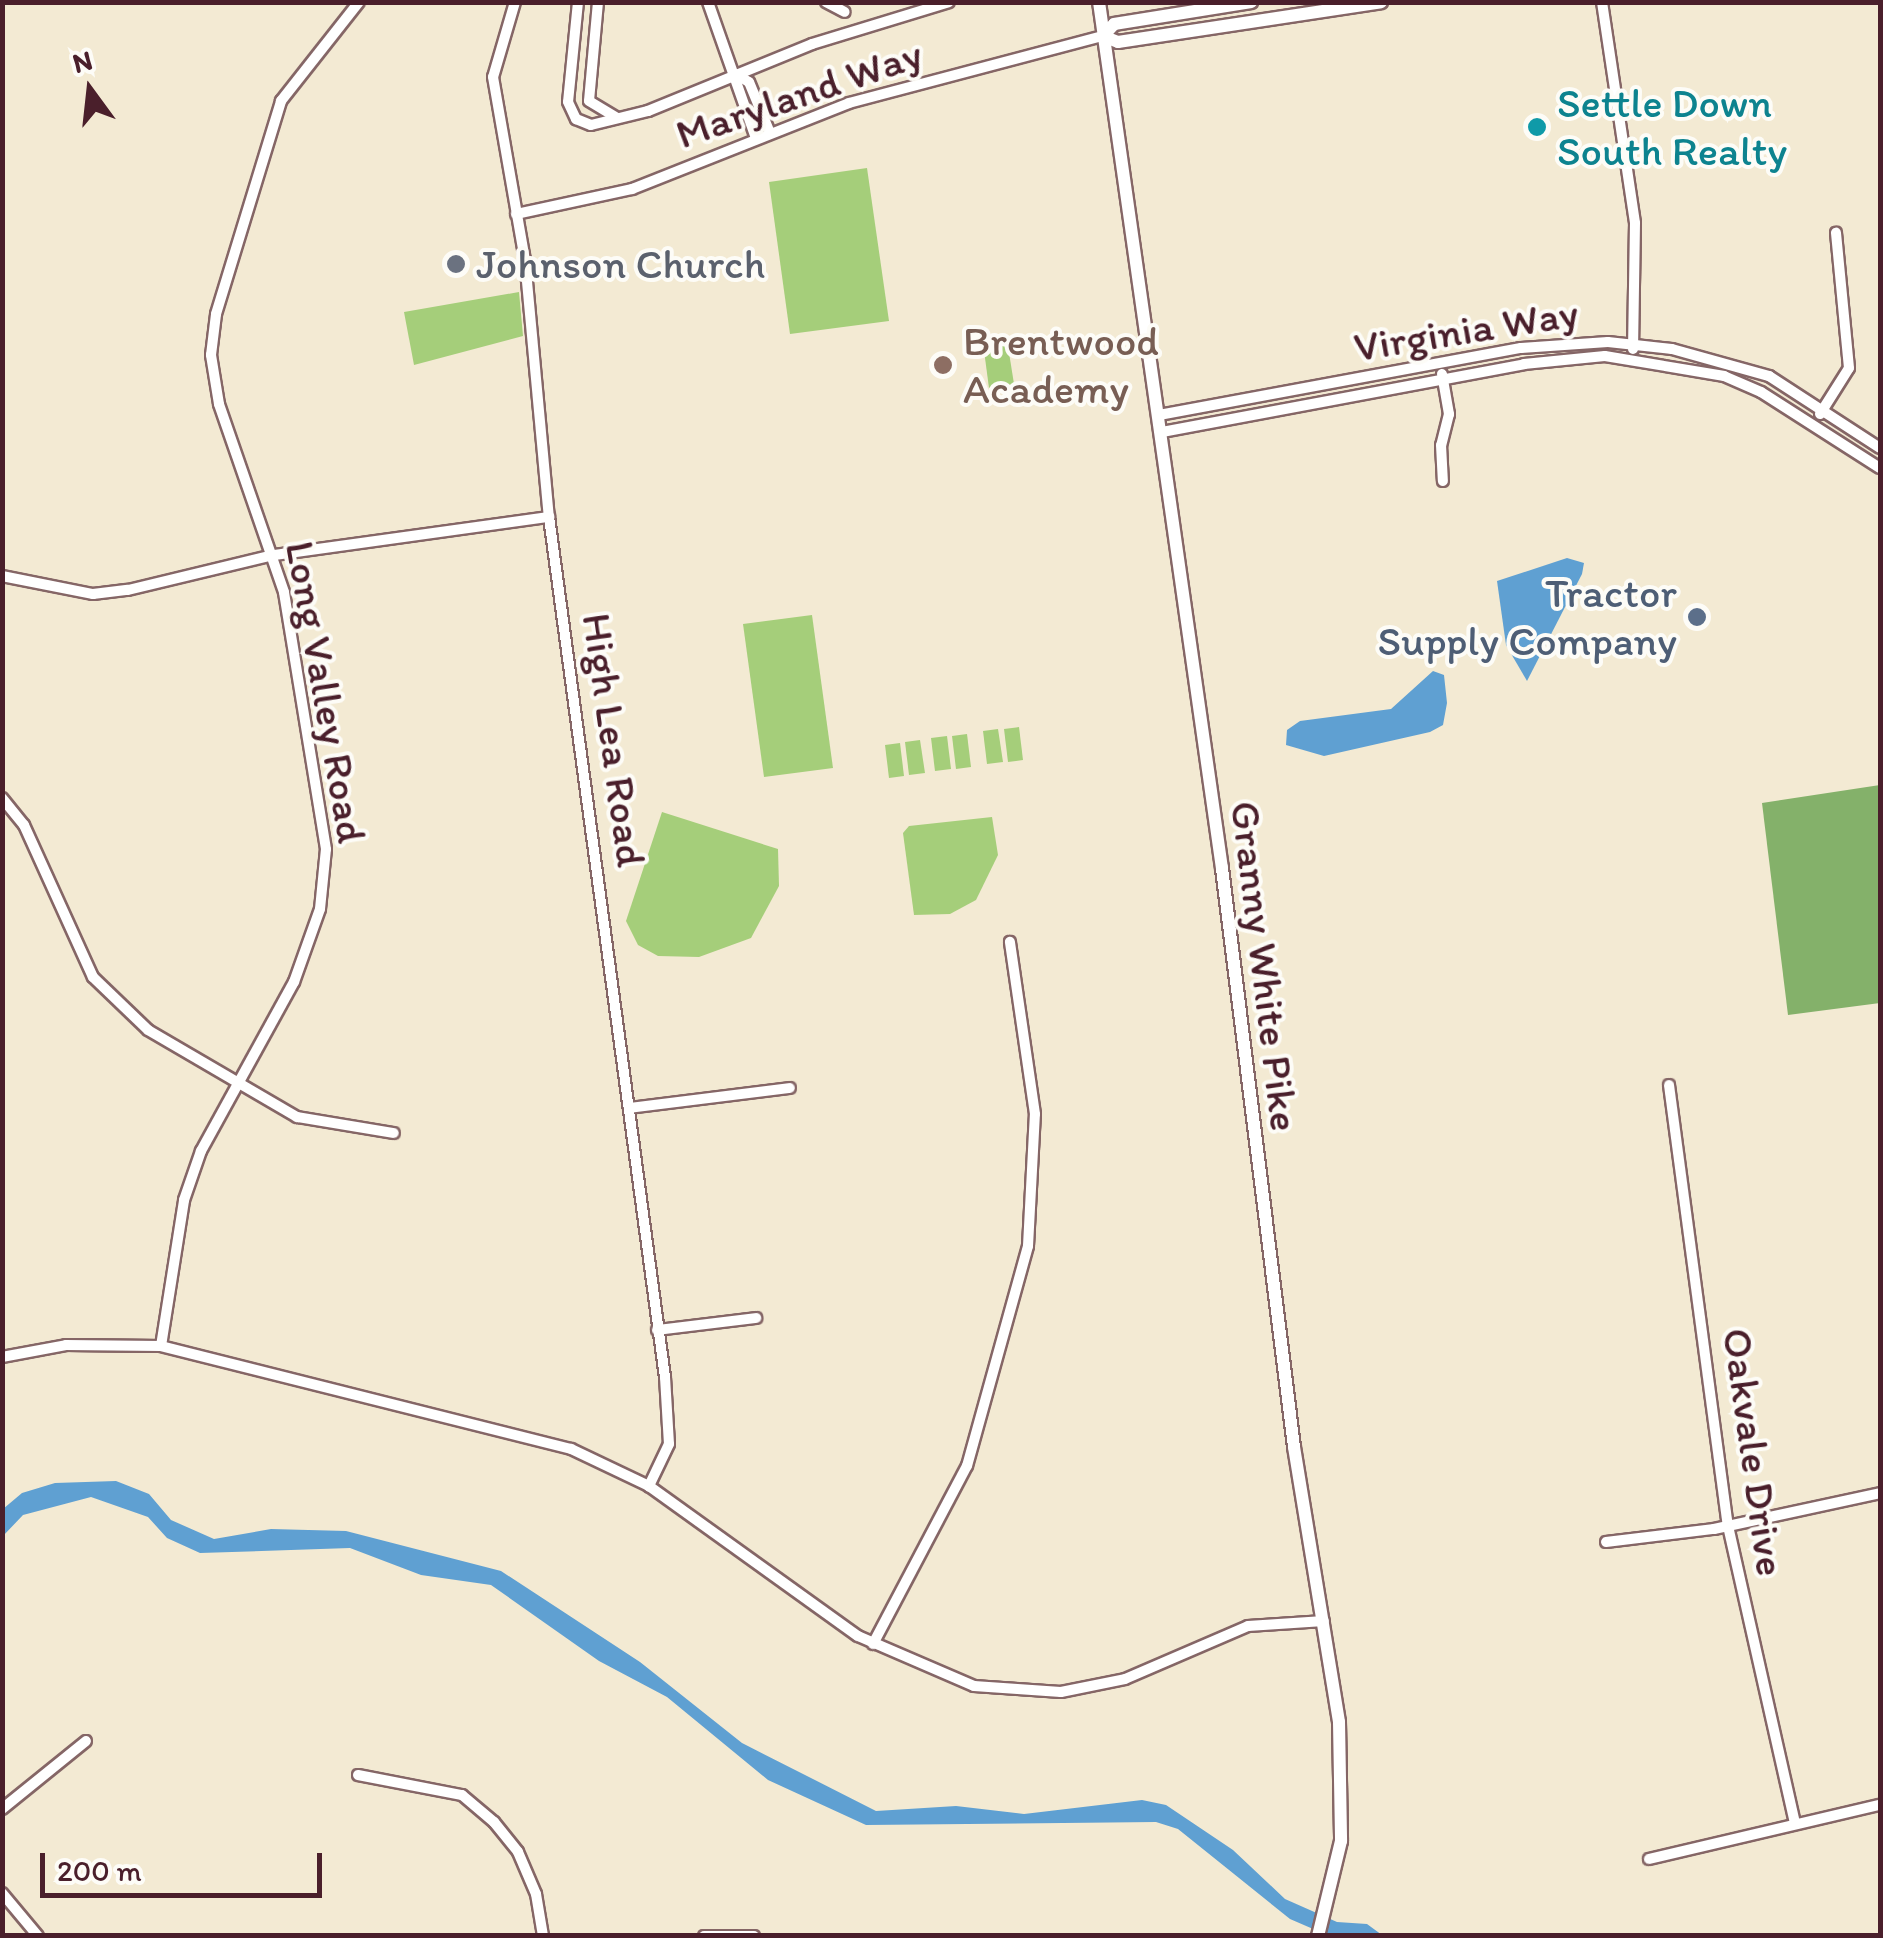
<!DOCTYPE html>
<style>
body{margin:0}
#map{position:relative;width:1883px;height:1938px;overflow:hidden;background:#f3ead3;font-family:Itim,sans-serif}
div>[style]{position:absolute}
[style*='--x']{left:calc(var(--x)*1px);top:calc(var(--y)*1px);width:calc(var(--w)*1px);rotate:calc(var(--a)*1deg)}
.green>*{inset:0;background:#a5ce7a}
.forest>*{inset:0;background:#84b16a}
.water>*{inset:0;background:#5fa0d2}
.roads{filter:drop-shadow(2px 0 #856666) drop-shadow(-2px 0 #856666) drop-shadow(0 2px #856666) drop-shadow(0 -2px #856666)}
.minor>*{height:10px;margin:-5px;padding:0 5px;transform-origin:5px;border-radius:5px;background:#fff}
.major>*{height:12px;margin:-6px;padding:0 6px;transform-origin:6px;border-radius:6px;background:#fff}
.dots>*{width:28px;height:28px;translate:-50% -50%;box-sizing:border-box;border:5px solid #fdfcf7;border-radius:50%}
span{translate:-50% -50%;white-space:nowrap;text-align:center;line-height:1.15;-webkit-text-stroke:8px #fdfcf7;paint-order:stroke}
.street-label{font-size:42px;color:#4a1f2b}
.culture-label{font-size:42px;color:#0d838f}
.left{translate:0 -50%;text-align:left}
.worship-label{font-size:42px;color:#5b616d}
.education-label{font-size:42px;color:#785e54}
.service-label{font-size:42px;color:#4e5e75}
.right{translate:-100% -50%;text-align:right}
.frame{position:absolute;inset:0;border:5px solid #4a1f2b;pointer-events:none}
.north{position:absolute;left:40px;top:40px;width:100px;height:100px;-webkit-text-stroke:8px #fdfcf7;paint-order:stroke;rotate:345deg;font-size:28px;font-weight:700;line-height:40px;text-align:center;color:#4a1f2b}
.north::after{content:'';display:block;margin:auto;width:35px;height:45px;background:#4a1f2b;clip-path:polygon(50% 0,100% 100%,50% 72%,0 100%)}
.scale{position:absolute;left:40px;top:1853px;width:282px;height:45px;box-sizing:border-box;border:5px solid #4a1f2b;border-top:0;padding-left:12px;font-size:30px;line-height:35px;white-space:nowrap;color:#4a1f2b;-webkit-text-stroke:8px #fdfcf7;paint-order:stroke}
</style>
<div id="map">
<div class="green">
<div style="clip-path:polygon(867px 168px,889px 321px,790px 334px,769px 182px)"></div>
<div style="clip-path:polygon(519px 292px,523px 336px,414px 365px,404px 312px)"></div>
<div style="clip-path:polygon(1007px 340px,1014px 384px,989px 388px,983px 343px)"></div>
<div style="clip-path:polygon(812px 615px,833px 768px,764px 777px,743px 624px)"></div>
<div style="clip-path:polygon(1019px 727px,1023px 760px,1008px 762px,1004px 729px)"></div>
<div style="clip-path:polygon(998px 729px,1003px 762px,987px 764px,983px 731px)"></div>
<div style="clip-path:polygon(967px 734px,971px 767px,956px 769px,952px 736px)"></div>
<div style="clip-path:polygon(947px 736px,951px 769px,935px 771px,931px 738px)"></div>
<div style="clip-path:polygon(920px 740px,925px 773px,909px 775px,905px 742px)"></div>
<div style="clip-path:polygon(900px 743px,904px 776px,889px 778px,885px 745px)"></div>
<div style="clip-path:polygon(662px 812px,778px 849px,779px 886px,751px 938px,699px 957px,658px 956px,638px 945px,626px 921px)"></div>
<div style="clip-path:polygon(992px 817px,998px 855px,976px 900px,950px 914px,914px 915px,903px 833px,909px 826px)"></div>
</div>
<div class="forest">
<div style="clip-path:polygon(1880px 785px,1880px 1003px,1788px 1015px,1762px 803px)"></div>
</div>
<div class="water">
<div style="clip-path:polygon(1567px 558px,1584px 563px,1582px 574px,1527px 681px,1506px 645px,1497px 581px)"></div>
<div style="clip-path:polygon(1433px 671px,1444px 675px,1447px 703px,1443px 725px,1430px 732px,1324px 756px,1286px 745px,1287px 730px,1300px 721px,1391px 709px)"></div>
<div style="clip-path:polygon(116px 1481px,149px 1494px,171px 1520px,214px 1539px,271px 1529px,346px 1531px,501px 1571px,640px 1662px,742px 1743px,876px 1811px,956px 1806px,1024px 1814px,1142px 1800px,1166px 1805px,1233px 1850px,1285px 1899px,1337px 1922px,1367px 1924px,1382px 1935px,1327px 1935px,1290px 1919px,1178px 1829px,1156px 1822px,866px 1825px,768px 1780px,667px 1697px,599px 1661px,491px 1585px,421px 1575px,350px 1548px,200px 1553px,167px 1538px,148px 1517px,91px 1497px,23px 1515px,3px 1536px,3px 1509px,22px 1493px,55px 1483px)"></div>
</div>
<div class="roads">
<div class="minor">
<div style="--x:515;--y:2;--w:78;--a:106.3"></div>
<div style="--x:493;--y:77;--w:186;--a:80.1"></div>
<div style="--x:525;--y:260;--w:258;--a:84.7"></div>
<div style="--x:549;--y:517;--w:868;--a:82.32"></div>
<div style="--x:665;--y:1377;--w:67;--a:86.6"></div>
<div style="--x:669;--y:1444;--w:47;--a:115.5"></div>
<div style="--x:578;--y:2;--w:100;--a:95.7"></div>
<div style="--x:568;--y:102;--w:19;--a:65"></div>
<div style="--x:576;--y:119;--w:16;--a:22"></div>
<div style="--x:591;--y:125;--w:59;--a:-13.8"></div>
<div style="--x:648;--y:111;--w:177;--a:-22.2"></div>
<div style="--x:812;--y:44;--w:143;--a:-17"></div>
<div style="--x:598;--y:2;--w:99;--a:95.2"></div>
<div style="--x:589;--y:101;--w:33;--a:31"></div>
<div style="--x:708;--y:2;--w:144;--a:70.6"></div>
<div style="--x:826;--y:2;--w:21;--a:28"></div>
<div style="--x:1602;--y:2;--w:223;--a:81.5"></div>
<div style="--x:1635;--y:223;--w:126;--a:90.9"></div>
<div style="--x:736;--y:74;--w:15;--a:32"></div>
<div style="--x:749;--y:82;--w:55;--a:67.6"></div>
<div style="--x:516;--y:214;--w:119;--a:-12.2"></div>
<div style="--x:632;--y:189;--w:233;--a:-21.6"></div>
<div style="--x:849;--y:103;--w:263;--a:-14.8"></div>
<div style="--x:1442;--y:374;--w:41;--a:80.1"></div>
<div style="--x:1449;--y:414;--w:32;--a:104"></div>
<div style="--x:1441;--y:445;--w:36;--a:87"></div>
<div style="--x:1820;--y:414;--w:54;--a:-57.8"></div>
<div style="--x:1849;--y:368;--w:136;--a:-95.5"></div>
<div style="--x:1159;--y:415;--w:368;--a:-10.5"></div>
<div style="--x:1521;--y:348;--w:87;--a:-3.9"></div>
<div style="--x:1608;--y:342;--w:64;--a:6.2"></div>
<div style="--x:1672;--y:349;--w:101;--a:15.6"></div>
<div style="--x:1769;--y:376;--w:132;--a:33"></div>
<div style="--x:1162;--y:432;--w:368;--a:-10.6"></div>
<div style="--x:1524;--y:364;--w:81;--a:-5.6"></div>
<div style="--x:1605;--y:356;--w:121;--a:9.5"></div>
<div style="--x:1724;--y:376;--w:40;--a:23.4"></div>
<div style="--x:1761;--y:392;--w:141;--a:32.6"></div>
<div style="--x:2;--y:576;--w:93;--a:11.2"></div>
<div style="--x:93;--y:594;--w:35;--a:-7"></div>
<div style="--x:128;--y:590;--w:150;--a:-13.5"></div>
<div style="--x:274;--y:555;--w:278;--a:-7.9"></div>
<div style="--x:2;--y:798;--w:35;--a:51"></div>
<div style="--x:24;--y:825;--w:167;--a:65.6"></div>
<div style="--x:93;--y:977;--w:76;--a:43.9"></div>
<div style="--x:148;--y:1030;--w:173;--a:30.3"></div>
<div style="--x:297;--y:1117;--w:98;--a:9.4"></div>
<div style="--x:1669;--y:1085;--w:445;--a:82.4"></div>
<div style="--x:1728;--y:1526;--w:304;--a:77.3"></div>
<div style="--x:629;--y:1108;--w:162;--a:-7.1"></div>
<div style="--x:657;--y:1330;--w:100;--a:-6.9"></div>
<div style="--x:161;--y:1346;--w:148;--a:-81"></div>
<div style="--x:184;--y:1200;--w:52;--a:-70.9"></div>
<div style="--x:201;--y:1151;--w:193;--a:-61.2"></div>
<div style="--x:294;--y:982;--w:77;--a:-70.4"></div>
<div style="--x:320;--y:909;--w:60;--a:-84.3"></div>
<div style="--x:326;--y:849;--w:260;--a:-99.3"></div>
<div style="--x:284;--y:592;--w:199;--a:-109.1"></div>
<div style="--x:219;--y:404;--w:50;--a:-99.3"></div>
<div style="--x:211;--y:355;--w:41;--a:-83"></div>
<div style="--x:216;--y:314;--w:223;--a:-73"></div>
<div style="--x:281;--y:101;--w:126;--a:-51.8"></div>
<div style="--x:2;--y:1357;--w:65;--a:-10.6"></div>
<div style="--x:66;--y:1345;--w:95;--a:0.6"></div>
<div style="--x:161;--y:1346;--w:423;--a:14.1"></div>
<div style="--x:571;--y:1449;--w:86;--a:25.4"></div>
<div style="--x:649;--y:1486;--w:257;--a:35.7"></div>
<div style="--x:858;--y:1636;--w:126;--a:23.3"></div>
<div style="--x:974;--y:1686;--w:87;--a:3.9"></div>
<div style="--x:1061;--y:1692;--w:65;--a:-11.5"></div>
<div style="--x:1125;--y:1679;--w:134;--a:-23.3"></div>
<div style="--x:1248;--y:1626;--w:76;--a:-3.8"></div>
<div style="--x:1606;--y:1542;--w:109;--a:-6.9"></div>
<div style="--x:1714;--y:1529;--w:170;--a:-12.2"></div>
<div style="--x:873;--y:1644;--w:201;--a:-62.2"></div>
<div style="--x:967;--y:1466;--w:228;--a:-74.5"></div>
<div style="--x:1028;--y:1246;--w:132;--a:-87"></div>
<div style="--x:1035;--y:1114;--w:174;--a:-98.3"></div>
<div style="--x:358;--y:1775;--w:106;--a:10.9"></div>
<div style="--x:462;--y:1795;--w:42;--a:40.2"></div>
<div style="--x:494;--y:1822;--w:38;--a:51"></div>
<div style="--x:518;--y:1852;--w:46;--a:66.8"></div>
<div style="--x:536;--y:1894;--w:43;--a:80.5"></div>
<div style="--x:2;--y:1809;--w:108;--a:-39"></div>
<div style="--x:1649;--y:1859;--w:237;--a:-13.2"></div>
<div style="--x:2;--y:1893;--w:56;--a:50.1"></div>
<div style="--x:704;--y:1936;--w:50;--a:0"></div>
</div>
<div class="major">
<div style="--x:1099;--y:2;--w:875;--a:81.92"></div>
<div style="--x:1222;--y:868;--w:583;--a:82.91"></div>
<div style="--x:1294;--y:1447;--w:279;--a:80.7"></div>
<div style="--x:1339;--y:1722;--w:119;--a:89"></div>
<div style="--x:1341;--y:1841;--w:98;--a:103.6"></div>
<div style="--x:1103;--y:36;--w:16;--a:22"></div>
<div style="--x:1118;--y:42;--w:266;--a:-8.6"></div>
<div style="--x:1103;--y:36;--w:16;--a:-47"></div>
<div style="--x:1114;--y:24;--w:139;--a:-9.1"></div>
</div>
</div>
<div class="dots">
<div style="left:1537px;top:127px;background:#0f9aa8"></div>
<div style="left:456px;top:264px;background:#6b7280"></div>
<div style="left:943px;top:365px;background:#8d6e63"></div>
<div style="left:1697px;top:617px;background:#5c6f8a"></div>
</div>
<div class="street-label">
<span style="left:799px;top:94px;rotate:-19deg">Maryland Way</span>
<span style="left:1466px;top:330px;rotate:-9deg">Virginia Way</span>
<span style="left:326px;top:692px;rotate:80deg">Long Valley Road</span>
<span style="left:614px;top:740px;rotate:82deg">High Lea Road</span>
<span style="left:1265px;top:966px;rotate:83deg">Granny White Pike</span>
<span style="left:1754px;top:1452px;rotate:82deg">Oakvale Drive</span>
</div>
<div class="culture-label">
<span class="left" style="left:1557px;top:127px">Settle Down<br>South Realty</span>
</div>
<div class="worship-label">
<span class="left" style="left:476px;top:264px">Johnson Church</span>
</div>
<div class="education-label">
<span class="left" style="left:963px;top:365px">Brentwood<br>Academy</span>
</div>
<div class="service-label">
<span class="right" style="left:1677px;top:617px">Tractor<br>Supply Company</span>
</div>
<div class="frame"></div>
<div class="north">N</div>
<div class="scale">200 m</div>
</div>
